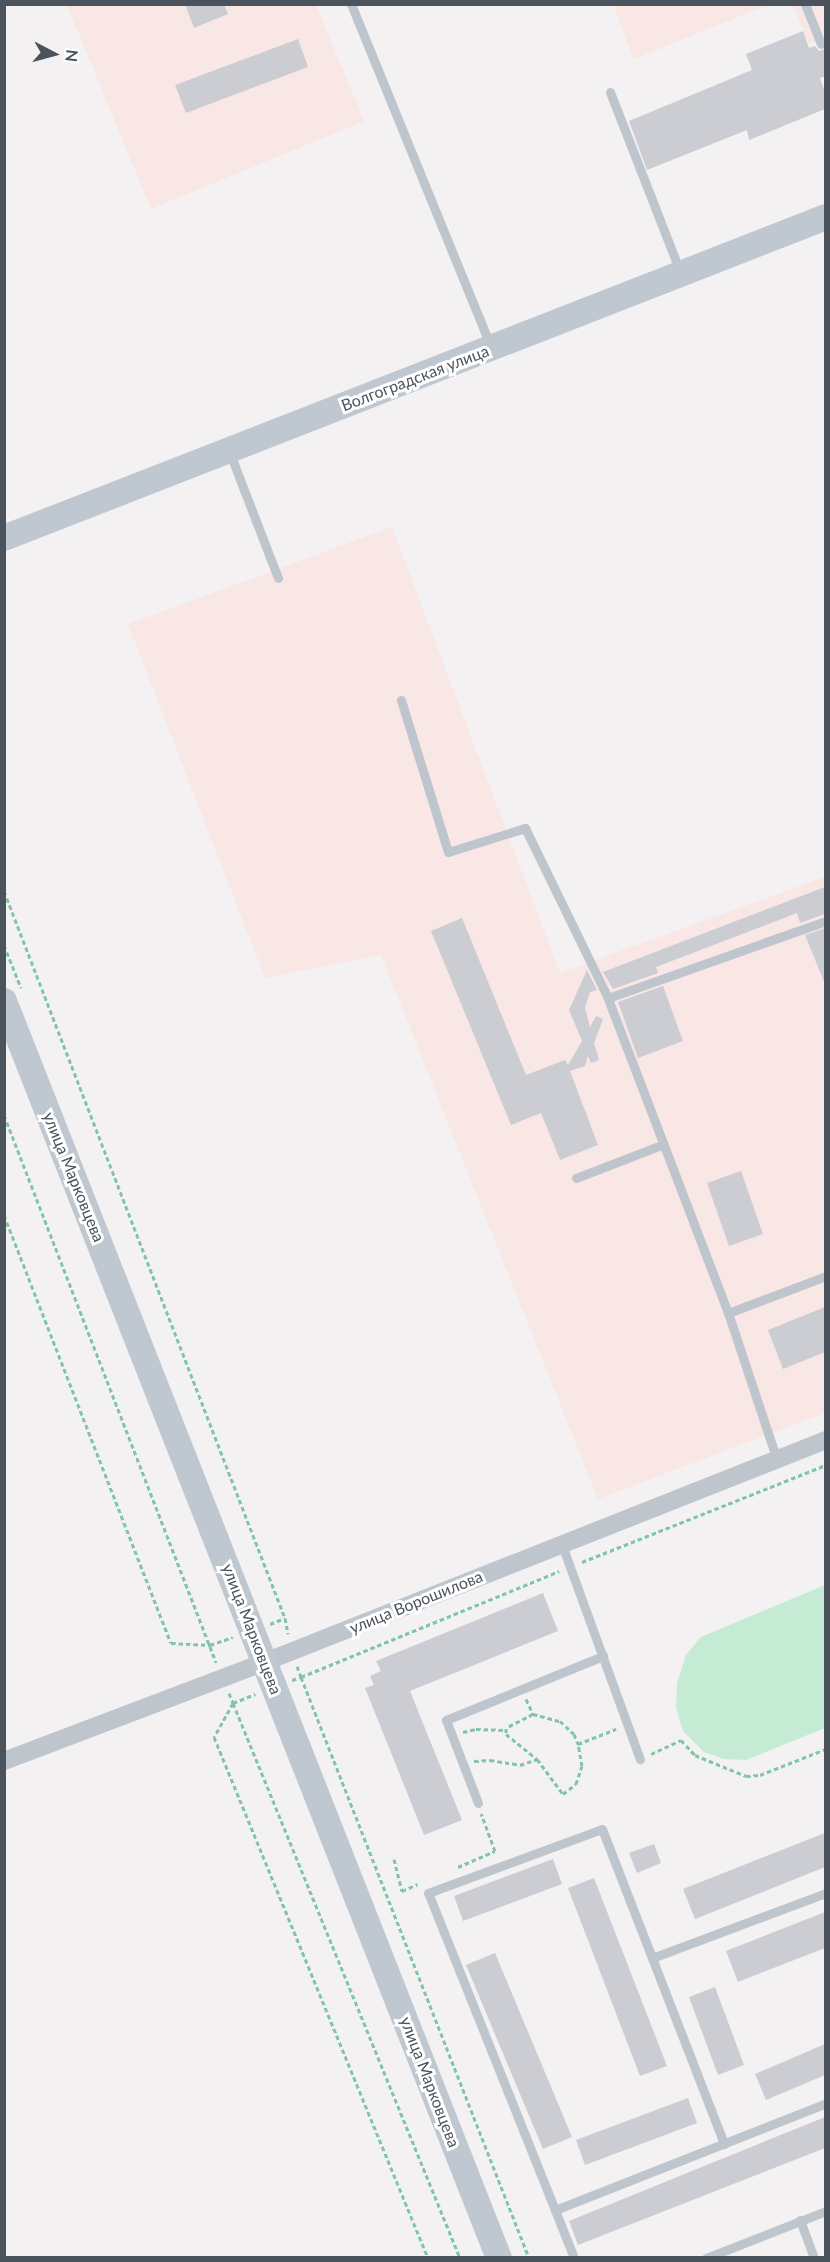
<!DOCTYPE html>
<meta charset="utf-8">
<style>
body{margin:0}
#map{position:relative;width:830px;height:2262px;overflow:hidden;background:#f3f1f1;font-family:Lato,sans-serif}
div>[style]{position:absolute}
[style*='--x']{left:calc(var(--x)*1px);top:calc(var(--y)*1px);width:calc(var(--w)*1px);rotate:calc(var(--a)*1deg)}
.medical>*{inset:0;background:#f9e7e5}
.green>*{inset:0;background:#c5ebd5}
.building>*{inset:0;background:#cbcdd3}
.path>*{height:3px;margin-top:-1.5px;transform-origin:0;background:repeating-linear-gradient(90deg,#80c6a6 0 4.5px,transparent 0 7.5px)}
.service>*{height:9px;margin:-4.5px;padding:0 4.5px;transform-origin:4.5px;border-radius:4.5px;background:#bec5cc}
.minor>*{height:18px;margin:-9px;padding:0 9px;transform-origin:9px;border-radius:9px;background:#bec5cc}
.secondary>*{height:26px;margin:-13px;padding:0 13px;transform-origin:13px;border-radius:13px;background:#bfc7d0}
span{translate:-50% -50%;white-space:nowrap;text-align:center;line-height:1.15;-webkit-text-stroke:6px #fff;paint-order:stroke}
.street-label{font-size:16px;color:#4b535d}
.frame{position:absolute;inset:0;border:6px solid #4b535d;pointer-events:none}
.north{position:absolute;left:24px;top:24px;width:60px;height:60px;-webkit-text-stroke:4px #fff;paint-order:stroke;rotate:96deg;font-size:16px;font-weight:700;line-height:24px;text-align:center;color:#4b535d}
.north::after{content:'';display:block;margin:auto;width:21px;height:27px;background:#4b535d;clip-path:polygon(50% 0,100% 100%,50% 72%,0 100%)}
</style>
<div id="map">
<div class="medical">
<div style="clip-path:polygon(67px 5px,316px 5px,364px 121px,151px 209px)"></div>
<div style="clip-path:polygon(613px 5px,768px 5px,634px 59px)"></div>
<div style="clip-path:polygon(793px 5px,825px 5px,825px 37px,809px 44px)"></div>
<div style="clip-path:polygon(392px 527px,560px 973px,825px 877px,825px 1413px,598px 1499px,381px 955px,265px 978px,128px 624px)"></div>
</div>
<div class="green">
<div style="clip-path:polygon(825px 1585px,825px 1728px,746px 1760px,724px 1759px,704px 1752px,683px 1731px,676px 1708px,677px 1683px,686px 1655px,701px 1637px)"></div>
</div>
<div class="building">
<div style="clip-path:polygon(185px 4px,224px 4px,228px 14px,194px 28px)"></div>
<div style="clip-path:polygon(803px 31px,809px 48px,815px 46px,819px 51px,825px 49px,825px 76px,820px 78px,825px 92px,825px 109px,749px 140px,747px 130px,647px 170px,629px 121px,752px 70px,746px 54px)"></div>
<div style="clip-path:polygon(298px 39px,308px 67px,186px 113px,175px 85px)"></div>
<div style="clip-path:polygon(825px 887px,825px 914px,800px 923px,797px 913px,656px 967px,658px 973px,613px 989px,603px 972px)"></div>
<div style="clip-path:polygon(462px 918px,526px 1075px,565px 1060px,568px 1065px,582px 1041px,569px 1010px,587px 970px,597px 990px,590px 992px,585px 1008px,590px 1027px,596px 1016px,603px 1019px,594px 1043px,599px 1060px,591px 1063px,588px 1056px,585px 1066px,570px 1071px,598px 1145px,560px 1160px,541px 1113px,511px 1125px,431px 931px)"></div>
<div style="clip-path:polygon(825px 928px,825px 984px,805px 935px)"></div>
<div style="clip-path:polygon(663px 986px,683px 1041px,638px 1058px,618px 1002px)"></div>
<div style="clip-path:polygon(741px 1171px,763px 1234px,729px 1246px,707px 1183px)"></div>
<div style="clip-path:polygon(825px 1307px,825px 1352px,783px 1369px,768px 1330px)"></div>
<div style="clip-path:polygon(543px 1593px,558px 1631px,410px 1691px,462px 1820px,424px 1835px,365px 1688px,374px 1685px,370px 1676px,381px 1671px,376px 1661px)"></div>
<div style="clip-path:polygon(825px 1833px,825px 1867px,695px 1919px,683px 1889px)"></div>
<div style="clip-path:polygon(654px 1844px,661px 1863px,637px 1873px,629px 1853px)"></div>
<div style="clip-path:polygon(553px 1859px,562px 1884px,463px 1921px,454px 1896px)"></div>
<div style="clip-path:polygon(594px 1878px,667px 2066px,640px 2076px,568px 1888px)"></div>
<div style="clip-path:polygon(825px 1912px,825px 1948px,738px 1982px,726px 1951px)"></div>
<div style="clip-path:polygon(495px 1953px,572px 2137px,543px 2149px,466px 1965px)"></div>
<div style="clip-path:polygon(715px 1987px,744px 2065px,718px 2075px,689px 1997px)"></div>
<div style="clip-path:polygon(825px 2044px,825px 2075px,766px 2100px,755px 2074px)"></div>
<div style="clip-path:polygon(688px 2098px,697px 2123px,585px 2165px,576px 2140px)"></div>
<div style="clip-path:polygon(825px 2117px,825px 2148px,578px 2245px,569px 2221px)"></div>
</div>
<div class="path">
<div style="--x:4;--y:891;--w:779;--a:68.87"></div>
<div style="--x:285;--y:1618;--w:16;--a:79"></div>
<div style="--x:4;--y:945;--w:46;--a:68.4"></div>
<div style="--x:4;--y:1115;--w:587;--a:68.82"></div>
<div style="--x:4;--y:1215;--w:459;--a:68.7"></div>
<div style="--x:171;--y:1643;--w:39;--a:3"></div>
<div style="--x:210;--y:1645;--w:24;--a:-19"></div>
<div style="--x:582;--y:1562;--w:263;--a:-21.7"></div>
<div style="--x:270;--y:1624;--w:16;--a:-22"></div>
<div style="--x:297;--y:1666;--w:12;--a:70"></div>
<div style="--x:301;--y:1677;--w:279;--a:-22.3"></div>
<div style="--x:292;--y:1680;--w:9;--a:-18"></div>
<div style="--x:301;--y:1677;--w:624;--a:68.57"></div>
<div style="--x:229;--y:1693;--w:11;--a:68"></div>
<div style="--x:233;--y:1703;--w:24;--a:-22"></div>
<div style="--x:526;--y:1699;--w:17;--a:65"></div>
<div style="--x:533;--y:1714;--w:30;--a:153"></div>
<div style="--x:506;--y:1728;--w:6;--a:90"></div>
<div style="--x:506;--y:1734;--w:40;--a:39"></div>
<div style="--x:537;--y:1759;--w:44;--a:53.4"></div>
<div style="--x:563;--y:1794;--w:16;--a:-38"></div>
<div style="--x:576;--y:1784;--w:19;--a:-72"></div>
<div style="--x:582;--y:1766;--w:22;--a:-100"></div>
<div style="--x:578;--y:1744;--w:41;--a:-21.5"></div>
<div style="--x:233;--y:1703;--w:39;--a:119"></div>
<div style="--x:214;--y:1737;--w:563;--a:67.67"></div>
<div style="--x:233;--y:1703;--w:600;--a:67.75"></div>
<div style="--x:533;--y:1714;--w:28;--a:15"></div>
<div style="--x:560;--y:1721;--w:19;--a:43"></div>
<div style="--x:574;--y:1734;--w:11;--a:68"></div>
<div style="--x:463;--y:1732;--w:13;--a:-13"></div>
<div style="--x:476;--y:1729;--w:30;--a:2"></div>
<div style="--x:651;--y:1754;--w:33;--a:-25"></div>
<div style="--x:681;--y:1740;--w:21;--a:47"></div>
<div style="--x:695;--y:1755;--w:55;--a:22.4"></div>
<div style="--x:746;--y:1776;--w:14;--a:-4"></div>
<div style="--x:760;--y:1775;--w:71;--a:-21.5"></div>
<div style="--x:474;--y:1761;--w:16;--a:-4"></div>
<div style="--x:490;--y:1760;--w:30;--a:9"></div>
<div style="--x:520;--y:1765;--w:18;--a:-19"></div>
<div style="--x:394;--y:1859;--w:33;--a:76"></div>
<div style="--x:402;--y:1891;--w:17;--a:-24"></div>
<div style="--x:458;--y:1867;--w:40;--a:-23.4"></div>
<div style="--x:495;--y:1851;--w:40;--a:-110.2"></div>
</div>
<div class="service">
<div style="--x:351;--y:4;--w:370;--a:67.8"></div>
<div style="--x:805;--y:4;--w:43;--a:68.2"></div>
<div style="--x:610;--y:92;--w:193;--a:68.7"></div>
<div style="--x:229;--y:451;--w:136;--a:68.9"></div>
<div style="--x:401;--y:700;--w:159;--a:72.8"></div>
<div style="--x:448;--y:852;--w:81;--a:-17.3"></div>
<div style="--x:525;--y:828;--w:189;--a:64"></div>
<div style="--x:576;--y:1178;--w:94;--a:-21.1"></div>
<div style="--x:728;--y:1313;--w:105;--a:-20.7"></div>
<div style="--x:777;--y:1460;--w:155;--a:-108.4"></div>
<div style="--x:728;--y:1313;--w:337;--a:-110.9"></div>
<div style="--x:608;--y:998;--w:231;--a:-19.5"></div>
<div style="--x:562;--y:1545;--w:228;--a:70"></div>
<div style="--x:478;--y:1803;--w:89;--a:-111.1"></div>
<div style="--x:446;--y:1720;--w:170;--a:-22.2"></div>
<div style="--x:652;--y:1958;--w:186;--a:-20.5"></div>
<div style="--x:555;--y:2210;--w:341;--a:-111.8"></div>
<div style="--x:428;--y:1893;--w:185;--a:-20.2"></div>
<div style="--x:602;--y:1829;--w:338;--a:68.8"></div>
<div style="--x:800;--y:2220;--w:40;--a:69.8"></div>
<div style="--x:574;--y:2258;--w:52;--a:-111.6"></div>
<div style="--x:555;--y:2210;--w:291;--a:-21.5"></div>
<div style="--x:706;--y:2258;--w:129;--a:-21.4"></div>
</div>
<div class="minor">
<div style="--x:4;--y:1761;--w:279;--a:-20.8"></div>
<div style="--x:265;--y:1662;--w:603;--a:-21.59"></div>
</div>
<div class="secondary">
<div style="--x:4;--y:538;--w:882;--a:-21.33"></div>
<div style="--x:4;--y:1001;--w:1351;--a:68.51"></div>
</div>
<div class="street-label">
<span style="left:415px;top:378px;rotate:-21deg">Волгоградская улица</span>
<span style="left:74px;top:1177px;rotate:68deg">улица Марковцева</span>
<span style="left:416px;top:1602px;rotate:-22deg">улица Ворошилова</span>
<span style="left:252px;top:1629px;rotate:69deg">улица Марковцева</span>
<span style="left:430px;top:2082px;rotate:69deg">улица Марковцева</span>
</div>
<div class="frame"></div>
<div class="north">N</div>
</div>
